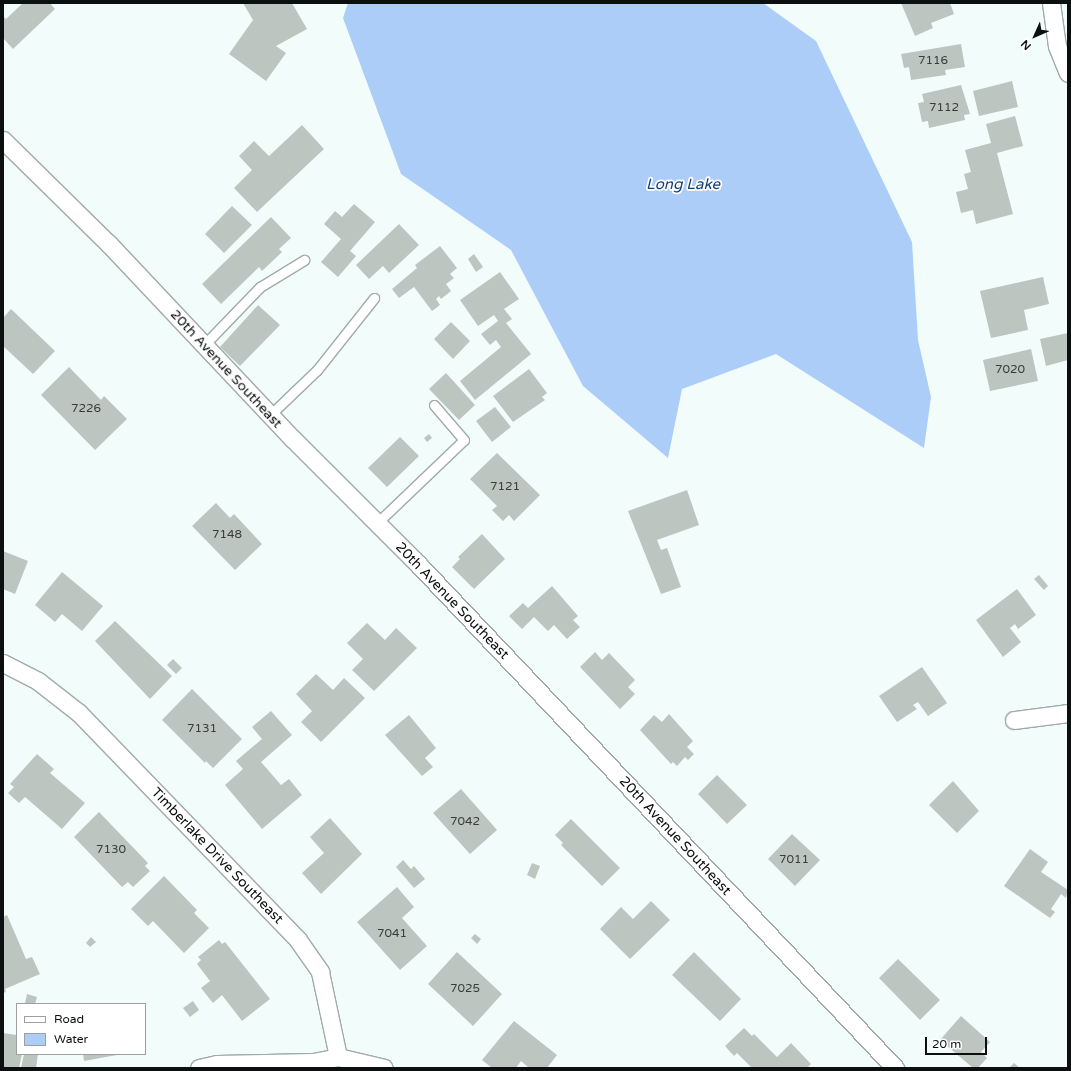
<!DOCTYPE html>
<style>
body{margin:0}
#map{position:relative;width:1071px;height:1071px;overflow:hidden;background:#f2fcfb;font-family:"Varela Round",sans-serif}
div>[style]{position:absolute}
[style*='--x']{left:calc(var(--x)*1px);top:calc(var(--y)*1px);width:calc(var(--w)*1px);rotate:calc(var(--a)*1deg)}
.water>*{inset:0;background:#abcdf8}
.building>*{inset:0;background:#bdc5c1}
.roads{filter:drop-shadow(1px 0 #a1aaaa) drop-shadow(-1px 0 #a1aaaa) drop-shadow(0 1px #a1aaaa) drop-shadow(0 -1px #a1aaaa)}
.service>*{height:9px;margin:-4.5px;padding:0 4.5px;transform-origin:4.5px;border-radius:4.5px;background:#fff}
.minor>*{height:17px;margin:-8.5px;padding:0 8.5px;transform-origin:8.5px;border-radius:8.5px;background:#fff}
span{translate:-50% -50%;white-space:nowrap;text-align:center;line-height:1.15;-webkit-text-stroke:3.5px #fff;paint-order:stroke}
.number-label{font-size:12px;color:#383c3c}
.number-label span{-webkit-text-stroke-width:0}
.street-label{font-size:14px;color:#0c0f0f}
.water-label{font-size:15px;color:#113f72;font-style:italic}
.frame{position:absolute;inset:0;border:4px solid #0c0f0f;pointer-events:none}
.legend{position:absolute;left:16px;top:1003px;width:130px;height:52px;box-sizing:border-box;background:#fff;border:1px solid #9e9f9f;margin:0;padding:5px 7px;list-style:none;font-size:12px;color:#0c0f0f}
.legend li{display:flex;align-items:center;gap:8px;height:20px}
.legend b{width:20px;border:1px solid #9e9f9f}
.north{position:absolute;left:1015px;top:16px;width:40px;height:40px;-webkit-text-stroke:3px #fff;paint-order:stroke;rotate:225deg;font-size:11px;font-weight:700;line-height:16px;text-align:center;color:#0c0f0f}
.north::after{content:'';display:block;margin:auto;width:14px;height:18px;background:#0c0f0f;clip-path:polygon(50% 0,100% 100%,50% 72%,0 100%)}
.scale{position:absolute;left:925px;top:1037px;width:62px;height:18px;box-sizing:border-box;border:2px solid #0c0f0f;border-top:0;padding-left:5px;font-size:12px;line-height:14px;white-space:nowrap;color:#0c0f0f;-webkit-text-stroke:3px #fff;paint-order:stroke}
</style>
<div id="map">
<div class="water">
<div style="clip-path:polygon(348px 3px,763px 3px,816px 41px,912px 242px,918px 340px,931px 397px,924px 448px,776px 354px,682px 389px,668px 458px,583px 386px,511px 250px,401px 174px,343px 18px)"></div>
</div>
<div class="building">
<div style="clip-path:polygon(23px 3px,50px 3px,55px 9px,13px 49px,3px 38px,3px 16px,6px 19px)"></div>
<div style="clip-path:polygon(243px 3px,292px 3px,307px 29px,276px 46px,286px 53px,266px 81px,229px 54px,253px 20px)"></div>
<div style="clip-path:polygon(901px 3px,950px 3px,954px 14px,931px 23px,933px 28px,915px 36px)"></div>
<div style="clip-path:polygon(961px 44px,965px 67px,945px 70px,946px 75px,911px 80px,909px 67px,904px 68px,901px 54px)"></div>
<div style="clip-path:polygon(1012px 81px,1018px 107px,979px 116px,973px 91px)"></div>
<div style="clip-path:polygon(961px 85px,970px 114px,964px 115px,965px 120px,929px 128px,928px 121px,922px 122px,918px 103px,924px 102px,922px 94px)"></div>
<div style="clip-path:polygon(1015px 116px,1023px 146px,997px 153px,1013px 214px,976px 224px,973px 210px,961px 213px,956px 192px,968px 189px,964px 174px,971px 172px,965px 150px,991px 143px,986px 124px)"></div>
<div style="clip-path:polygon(302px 125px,324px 149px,257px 212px,234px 188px,252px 170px,239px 156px,254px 141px,269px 156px)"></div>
<div style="clip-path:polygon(354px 204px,375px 222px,350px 251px,356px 256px,338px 277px,321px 262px,341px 239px,324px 224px,335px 211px,342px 217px)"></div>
<div style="clip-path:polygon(232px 206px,252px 225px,224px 253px,205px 234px)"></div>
<div style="clip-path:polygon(271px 217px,291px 238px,279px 249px,282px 252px,262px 271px,259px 267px,221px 304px,202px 284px)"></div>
<div style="clip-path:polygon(399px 224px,419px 245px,389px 273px,383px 266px,369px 279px,356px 265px)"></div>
<div style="clip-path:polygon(440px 246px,457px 268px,450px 274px,454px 278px,446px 284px,451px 291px,441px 299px,439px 296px,436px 299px,440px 305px,432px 311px,414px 287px,399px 298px,392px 289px,417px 268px,415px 265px)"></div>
<div style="clip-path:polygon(474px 254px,483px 267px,476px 272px,468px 259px)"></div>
<div style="clip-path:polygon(500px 272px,519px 299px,504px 309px,512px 319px,506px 323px,531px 354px,475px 400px,460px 381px,501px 347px,496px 340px,490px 345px,481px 334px,498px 321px,494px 315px,478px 326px,460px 300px)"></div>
<div style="clip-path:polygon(1043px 277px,1049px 304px,1024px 310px,1028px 330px,991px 338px,980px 291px)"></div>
<div style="clip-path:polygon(258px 305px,280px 325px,240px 366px,220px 347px)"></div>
<div style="clip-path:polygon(11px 309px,55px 351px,33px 374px,3px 346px,3px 318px)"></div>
<div style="clip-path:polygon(451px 322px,470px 341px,453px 359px,434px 339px)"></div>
<div style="clip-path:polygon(1068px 333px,1068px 360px,1046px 366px,1040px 339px)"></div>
<div style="clip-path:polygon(1031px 349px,1038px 381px,990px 391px,983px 360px)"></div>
<div style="clip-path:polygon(69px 367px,101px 400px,104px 396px,127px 419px,95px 450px,41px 395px)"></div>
<div style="clip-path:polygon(529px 369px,547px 393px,542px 397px,545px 400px,513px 422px,493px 396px)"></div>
<div style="clip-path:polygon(446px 373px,475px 405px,459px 420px,429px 389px)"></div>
<div style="clip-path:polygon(495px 407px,511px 427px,492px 442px,476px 421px)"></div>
<div style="clip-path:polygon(429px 434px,432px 438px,427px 442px,424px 438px)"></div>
<div style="clip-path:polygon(400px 437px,419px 456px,387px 487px,368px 468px)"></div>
<div style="clip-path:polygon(497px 453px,540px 495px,514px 521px,509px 515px,503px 521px,492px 510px,497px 506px,470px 479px)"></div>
<div style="clip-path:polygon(687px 490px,699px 525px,657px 540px,661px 550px,667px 548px,681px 587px,661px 594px,628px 511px)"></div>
<div style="clip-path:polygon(216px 503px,230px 518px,234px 514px,262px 544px,235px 570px,192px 526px)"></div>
<div style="clip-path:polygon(482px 534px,505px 559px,474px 589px,452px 567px,460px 559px,458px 557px)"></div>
<div style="clip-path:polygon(3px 551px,28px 561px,15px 594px,3px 589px)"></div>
<div style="clip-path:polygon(62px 572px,103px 606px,82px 631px,62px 614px,55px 622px,35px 605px)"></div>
<div style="clip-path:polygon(1039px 575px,1048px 586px,1044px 590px,1034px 579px)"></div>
<div style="clip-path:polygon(552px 586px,578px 616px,573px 620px,580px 627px,567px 639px,554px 625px,548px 631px,534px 617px,522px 629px,509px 616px,523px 603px,528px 608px)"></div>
<div style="clip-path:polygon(1017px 589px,1036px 615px,1018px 629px,1015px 624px,1010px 628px,1021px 642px,1003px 657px,976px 620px)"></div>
<div style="clip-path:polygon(115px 621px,172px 676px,150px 699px,95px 641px)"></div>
<div style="clip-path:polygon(367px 623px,385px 640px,396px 628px,417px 648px,374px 691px,352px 670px,363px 659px,347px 643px)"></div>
<div style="clip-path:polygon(595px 652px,602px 660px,609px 653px,635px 680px,628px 687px,635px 694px,620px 709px,580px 667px)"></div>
<div style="clip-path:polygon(173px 659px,182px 668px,176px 674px,167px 665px)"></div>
<div style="clip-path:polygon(922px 667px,947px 703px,928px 716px,918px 702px,913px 705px,917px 709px,897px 722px,879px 696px)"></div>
<div style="clip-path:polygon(316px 674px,333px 690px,344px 678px,365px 698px,321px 742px,301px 722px,312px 711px,296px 694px)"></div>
<div style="clip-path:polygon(192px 689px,242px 739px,213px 768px,206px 761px,205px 763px,162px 720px)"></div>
<div style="clip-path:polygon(271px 711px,292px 735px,261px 762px,281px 785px,289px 779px,302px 795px,262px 829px,225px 785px,243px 769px,236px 761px,262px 739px,252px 727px)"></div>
<div style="clip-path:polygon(669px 714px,693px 741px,687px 747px,694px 754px,688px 760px,685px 757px,677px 766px,673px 762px,671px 764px,640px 730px,654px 715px,662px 722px)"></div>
<div style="clip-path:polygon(409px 715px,436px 748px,425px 758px,433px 767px,422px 776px,385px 735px)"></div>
<div style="clip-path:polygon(37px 754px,54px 769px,50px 773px,85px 803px,62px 829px,25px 797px,19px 803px,8px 793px,14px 787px,10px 784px)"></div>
<div style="clip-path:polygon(717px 775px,747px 805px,727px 824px,698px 794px)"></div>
<div style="clip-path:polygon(953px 781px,979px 811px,957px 833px,929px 805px)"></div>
<div style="clip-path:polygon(461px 789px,497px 830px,470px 854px,433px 813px)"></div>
<div style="clip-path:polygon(99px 812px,148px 863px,145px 866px,150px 871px,133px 887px,128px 882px,122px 887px,74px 837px)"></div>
<div style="clip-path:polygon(330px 818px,362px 854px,321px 894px,302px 873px,324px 853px,310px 837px)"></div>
<div style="clip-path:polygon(571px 819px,620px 868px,602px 886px,561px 845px,563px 843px,555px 835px)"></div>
<div style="clip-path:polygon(792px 834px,820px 860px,795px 886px,768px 859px)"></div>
<div style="clip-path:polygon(1030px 849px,1048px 862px,1041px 872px,1068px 890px,1066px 898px,1061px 894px,1051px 909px,1055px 912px,1050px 918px,1004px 886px)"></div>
<div style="clip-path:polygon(403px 860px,411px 869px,414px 866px,425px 879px,414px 888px,396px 867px)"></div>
<div style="clip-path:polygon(532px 863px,540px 866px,535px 879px,527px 875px)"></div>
<div style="clip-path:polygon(164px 876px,197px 910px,194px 913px,209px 928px,184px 953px,153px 921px,148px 926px,131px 909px)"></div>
<div style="clip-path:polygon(397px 887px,414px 907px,402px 918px,427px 946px,400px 970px,357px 922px)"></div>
<div style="clip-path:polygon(651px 901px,670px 920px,630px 959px,600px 929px,621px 907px,633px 919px)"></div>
<div style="clip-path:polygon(7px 915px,26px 959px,32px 957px,40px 974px,5px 989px,6px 992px,3px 993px,3px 917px)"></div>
<div style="clip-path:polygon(475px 934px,481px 939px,477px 944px,471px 938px)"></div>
<div style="clip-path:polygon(91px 937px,96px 942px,90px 947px,86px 943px)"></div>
<div style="clip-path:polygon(219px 940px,222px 944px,225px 942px,270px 999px,242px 1021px,222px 995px,213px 1003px,201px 988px,210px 981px,197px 964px,201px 960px,198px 957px)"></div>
<div style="clip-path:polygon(457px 952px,502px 994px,473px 1026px,428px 984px)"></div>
<div style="clip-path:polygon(694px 952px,741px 999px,720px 1021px,672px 975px)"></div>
<div style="clip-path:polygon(898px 959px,940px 1000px,920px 1020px,879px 978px)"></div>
<div style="clip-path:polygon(27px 994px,37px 997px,35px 1004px,25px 1003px)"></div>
<div style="clip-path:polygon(193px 1001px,199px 1010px,190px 1017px,183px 1008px)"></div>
<div style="clip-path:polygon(961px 1016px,990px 1042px,981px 1052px,987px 1058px,978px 1068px,973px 1068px,940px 1040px)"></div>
<div style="clip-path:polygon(514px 1021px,557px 1055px,547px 1068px,529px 1068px,521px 1061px,516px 1068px,492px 1068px,482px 1060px)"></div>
<div style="clip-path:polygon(744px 1028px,752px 1036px,754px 1034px,777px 1057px,791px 1043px,811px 1064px,807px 1068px,752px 1068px,737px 1053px,734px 1056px,725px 1046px)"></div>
<div style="clip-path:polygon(3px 1033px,17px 1035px,17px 1054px,22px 1054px,19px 1068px,3px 1068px)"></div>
<div style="clip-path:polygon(24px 1054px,38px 1054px,36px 1068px,21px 1068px)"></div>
<div style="clip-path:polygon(83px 1054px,117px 1054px,117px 1055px,84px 1061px)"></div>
<div style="clip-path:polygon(1014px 1063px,1020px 1068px,1009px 1068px)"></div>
</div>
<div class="roads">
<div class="service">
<div style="--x:204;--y:345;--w:81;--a:-46"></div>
<div style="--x:260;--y:287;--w:52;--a:-31.5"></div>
<div style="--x:270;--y:415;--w:65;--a:-43.8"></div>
<div style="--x:317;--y:370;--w:92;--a:-51.6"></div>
<div style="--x:377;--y:523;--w:120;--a:-43.7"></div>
<div style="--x:464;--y:440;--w:46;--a:-130.6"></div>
</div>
<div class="minor">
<div style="--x:1051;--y:3;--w:43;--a:82.1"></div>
<div style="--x:1057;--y:46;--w:29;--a:68"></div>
<div style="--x:3;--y:140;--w:148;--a:44.5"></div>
<div style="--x:109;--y:244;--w:268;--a:46.7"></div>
<div style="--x:293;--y:439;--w:178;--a:45"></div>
<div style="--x:419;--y:565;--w:693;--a:46.58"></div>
<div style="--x:3;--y:663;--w:39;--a:27"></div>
<div style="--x:38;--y:681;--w:52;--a:38"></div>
<div style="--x:79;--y:713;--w:315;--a:46"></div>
<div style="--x:298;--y:940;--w:39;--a:55"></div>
<div style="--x:320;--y:972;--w:87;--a:78"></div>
<div style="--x:338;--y:1057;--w:47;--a:13.4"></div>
<div style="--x:1014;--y:720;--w:54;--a:-7.4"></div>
<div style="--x:199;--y:1068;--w:18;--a:-13"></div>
<div style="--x:217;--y:1064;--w:96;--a:-1.2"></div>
<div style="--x:313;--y:1062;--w:25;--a:-11"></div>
</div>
</div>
<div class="number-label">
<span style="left:933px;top:61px">7116</span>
<span style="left:944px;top:108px">7112</span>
<span style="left:1010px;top:370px">7020</span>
<span style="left:86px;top:409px">7226</span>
<span style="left:505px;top:487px">7121</span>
<span style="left:227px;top:535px">7148</span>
<span style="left:202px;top:729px">7131</span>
<span style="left:465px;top:822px">7042</span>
<span style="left:111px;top:850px">7130</span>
<span style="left:794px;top:860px">7011</span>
<span style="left:392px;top:934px">7041</span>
<span style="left:465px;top:989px">7025</span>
</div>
<div class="street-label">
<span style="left:226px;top:369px;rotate:47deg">20th Avenue Southeast</span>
<span style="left:452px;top:601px;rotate:46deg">20th Avenue Southeast</span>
<span style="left:675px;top:836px;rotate:47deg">20th Avenue Southeast</span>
<span style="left:217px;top:856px;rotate:46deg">Timberlake Drive Southeast</span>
</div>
<div class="water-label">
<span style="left:683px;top:185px">Long Lake</span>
</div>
<div class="frame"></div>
<ul class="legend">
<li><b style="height:5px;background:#fff"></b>Road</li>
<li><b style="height:11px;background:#abcdf8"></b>Water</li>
</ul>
<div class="north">N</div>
<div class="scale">20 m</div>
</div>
